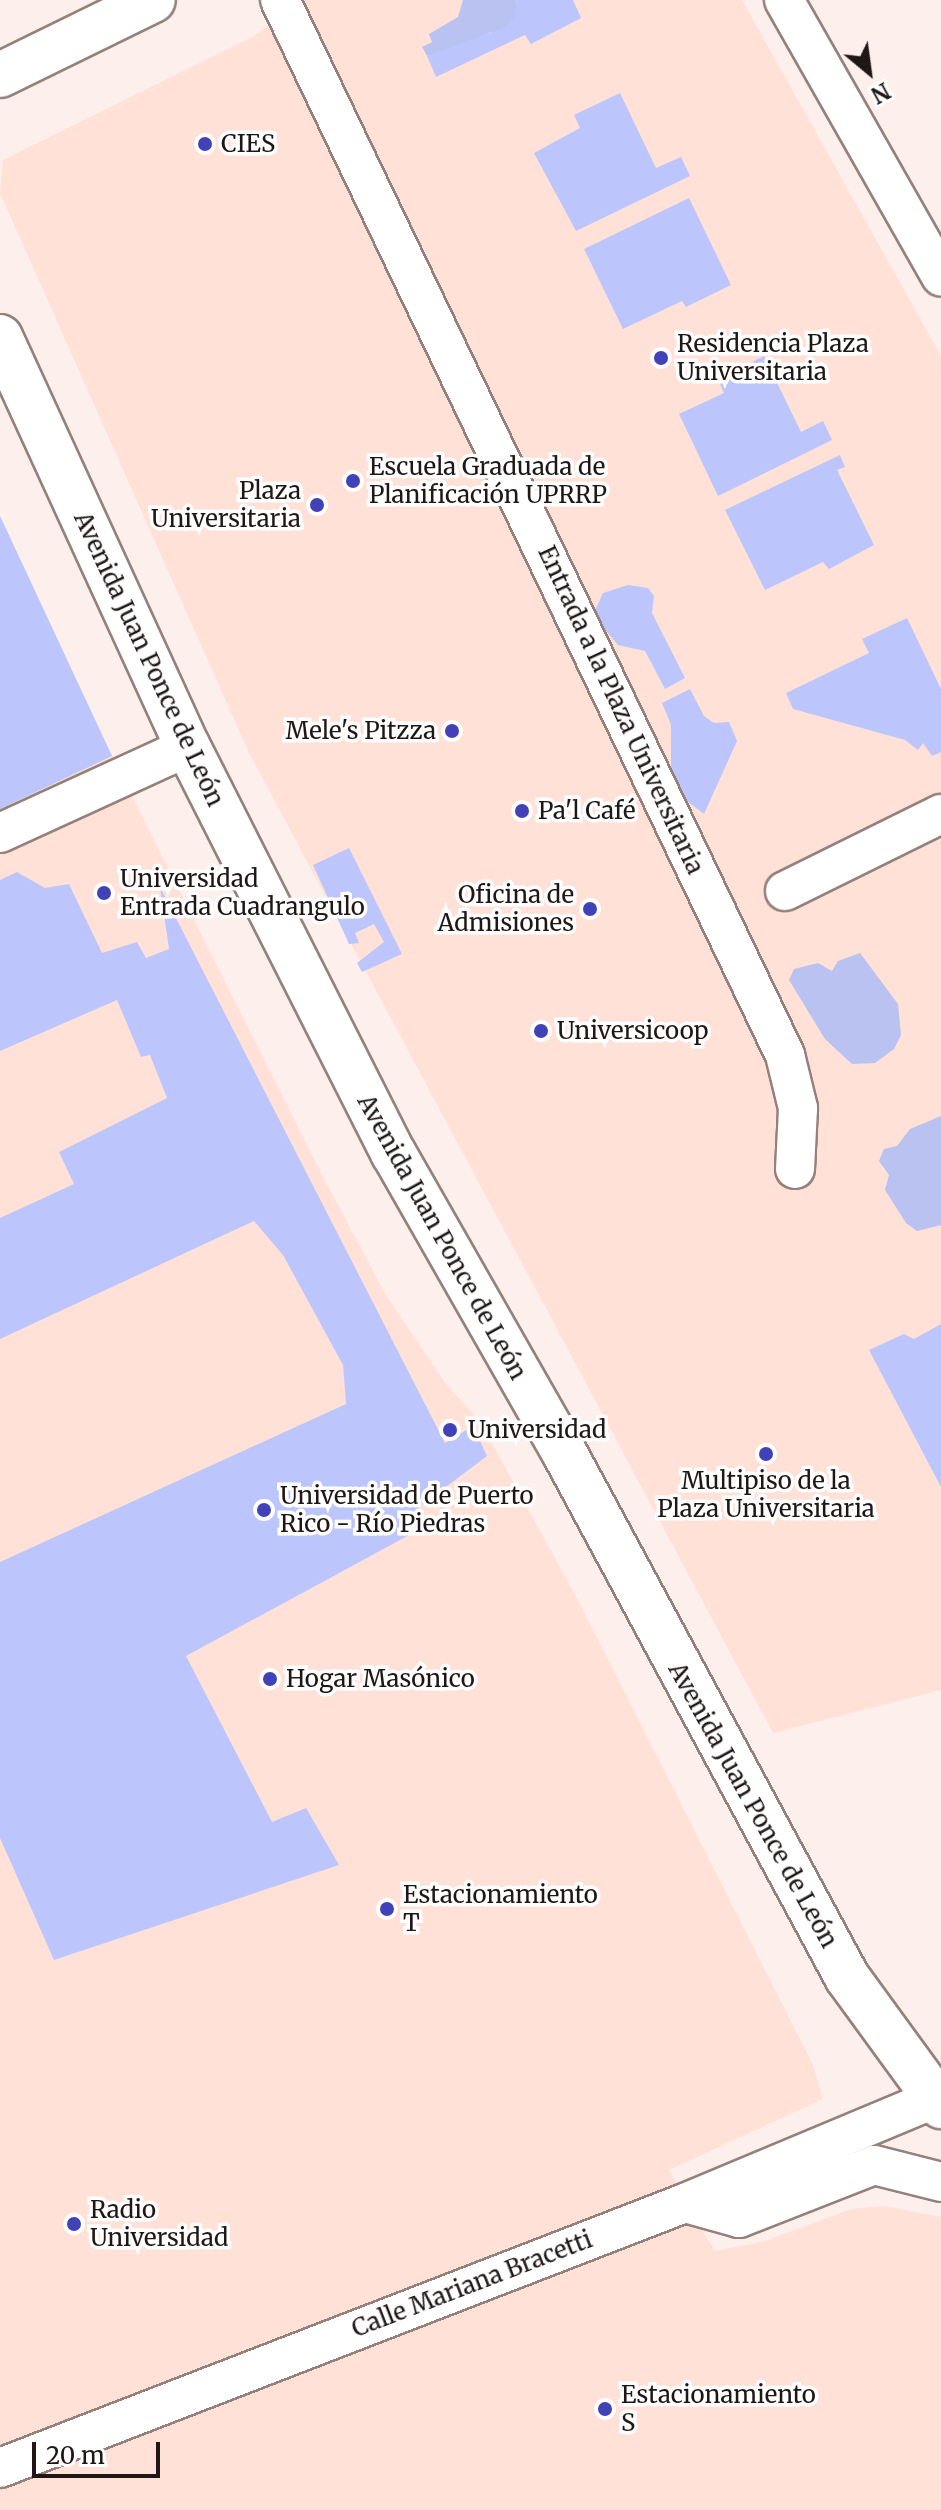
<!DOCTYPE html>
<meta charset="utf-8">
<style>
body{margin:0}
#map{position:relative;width:941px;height:2510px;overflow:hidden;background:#fdf0ec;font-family:Merriweather,serif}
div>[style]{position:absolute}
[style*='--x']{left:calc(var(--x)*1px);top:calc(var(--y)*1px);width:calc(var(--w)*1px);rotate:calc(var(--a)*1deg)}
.built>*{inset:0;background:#ffe1d7}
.green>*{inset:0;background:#bcc6fd}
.forest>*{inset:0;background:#b9c2f1}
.roads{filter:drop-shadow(2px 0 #94817b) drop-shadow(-2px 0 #94817b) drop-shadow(0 2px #94817b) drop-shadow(0 -2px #94817b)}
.street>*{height:38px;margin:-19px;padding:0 19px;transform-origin:19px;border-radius:19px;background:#fff}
.secondary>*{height:44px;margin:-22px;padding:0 22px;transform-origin:22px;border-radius:22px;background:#fff}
.dots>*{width:22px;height:22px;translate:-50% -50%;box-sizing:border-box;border:4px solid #fff;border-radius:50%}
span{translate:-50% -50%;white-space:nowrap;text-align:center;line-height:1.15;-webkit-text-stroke:7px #fff;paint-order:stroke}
.poi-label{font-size:24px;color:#1f1715}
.left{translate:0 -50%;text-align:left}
.right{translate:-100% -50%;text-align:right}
.street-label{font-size:24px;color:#1f1715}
.north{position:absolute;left:829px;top:32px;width:80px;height:80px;-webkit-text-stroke:6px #fff;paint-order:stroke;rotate:151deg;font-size:22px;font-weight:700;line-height:32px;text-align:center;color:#1f1715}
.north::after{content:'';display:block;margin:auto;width:28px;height:36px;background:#1f1715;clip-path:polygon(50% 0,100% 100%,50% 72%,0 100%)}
.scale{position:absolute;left:32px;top:2442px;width:128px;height:36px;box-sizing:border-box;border:4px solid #1f1715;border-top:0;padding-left:10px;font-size:24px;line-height:28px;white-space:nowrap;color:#1f1715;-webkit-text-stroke:6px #fff;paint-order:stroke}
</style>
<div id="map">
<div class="built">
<div style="clip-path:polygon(303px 0,742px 0,941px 356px,941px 1690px,773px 1733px,249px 753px,0 193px,3px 160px,254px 36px)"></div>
<div style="clip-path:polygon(0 516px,112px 756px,323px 1177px,387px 1297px,446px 1384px,479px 1420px,578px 1600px,813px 2065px,823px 2099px,669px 2170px,685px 2203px,715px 2251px,765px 2241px,851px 2209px,884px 2206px,941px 2217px,941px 2510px,0 2510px)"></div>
</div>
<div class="green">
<div style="clip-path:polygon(515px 0,573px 0,581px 18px,531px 44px,525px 35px,436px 77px,427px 56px,461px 39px,491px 33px,517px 5px)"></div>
<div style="clip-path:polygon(620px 93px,656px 168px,681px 157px,690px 176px,576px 231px,534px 153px,580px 128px,574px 115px)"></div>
<div style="clip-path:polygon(689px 198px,731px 285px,686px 307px,682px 301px,623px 329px,584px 249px)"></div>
<div style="clip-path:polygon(764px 356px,801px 432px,823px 421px,832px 440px,718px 496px,679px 414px,724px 393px,718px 379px)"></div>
<div style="clip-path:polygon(840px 455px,845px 467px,837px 470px,874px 545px,829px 569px,823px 562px,765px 590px,725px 510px)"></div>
<div style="clip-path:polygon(0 516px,112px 756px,0 809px)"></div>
<div style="clip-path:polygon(628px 585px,648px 588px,654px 596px,652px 613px,685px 678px,665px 689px,645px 651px,618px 645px,593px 615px,603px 593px)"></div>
<div style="clip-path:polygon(907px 618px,941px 689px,941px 752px,932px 756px,923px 743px,918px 750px,905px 740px,793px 709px,786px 693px,869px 653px,862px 639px)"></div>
<div style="clip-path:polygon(690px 689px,704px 716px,714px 723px,729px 722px,737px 741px,704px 814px,687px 801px,671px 768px,671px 725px,662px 703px)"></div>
<div style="clip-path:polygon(349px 848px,402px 954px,362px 972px,357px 963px,384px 942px,374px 924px,355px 933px,359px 943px,349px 944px,313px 865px)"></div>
<div style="clip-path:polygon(17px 872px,45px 888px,69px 884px,102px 953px,137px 942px,146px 958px,169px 949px,160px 887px,445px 1443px,473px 1426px,487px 1456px,418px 1508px,411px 1534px,186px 1656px,272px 1822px,306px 1808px,339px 1865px,54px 1960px,0 1838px,0 1562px,346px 1404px,343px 1365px,283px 1255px,254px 1221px,0 1339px,0 1218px,74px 1184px,59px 1152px,167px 1098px,150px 1055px,141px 1057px,117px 1000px,0 1051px,0 880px)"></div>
<div style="clip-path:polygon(941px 1324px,941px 1487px,869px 1350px,904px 1334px,914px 1339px)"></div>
</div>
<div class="forest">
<div style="clip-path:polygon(463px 0,515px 0,517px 5px,514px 18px,503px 28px,427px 56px,422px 47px,432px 42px,429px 34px,458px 17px)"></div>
<div style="clip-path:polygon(860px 953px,898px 1004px,901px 1035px,894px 1049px,875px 1063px,852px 1064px,825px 1039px,789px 980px,794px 969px,818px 963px,832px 971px,838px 961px)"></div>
<div style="clip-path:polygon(941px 1116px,941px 1225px,917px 1231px,906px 1223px,885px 1190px,889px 1175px,879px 1161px,884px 1149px,897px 1146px,910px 1129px)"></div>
</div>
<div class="roads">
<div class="street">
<div style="--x:280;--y:0;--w:1170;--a:64.42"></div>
<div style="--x:785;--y:1055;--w:55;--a:76.2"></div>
<div style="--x:798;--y:1108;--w:61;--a:92.8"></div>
<div style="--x:784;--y:0;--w:318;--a:60.4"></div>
<div style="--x:0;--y:833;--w:207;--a:-24.6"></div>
<div style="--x:785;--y:891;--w:174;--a:-26.3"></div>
<div style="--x:685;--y:2203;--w:56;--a:15.5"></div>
<div style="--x:739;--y:2218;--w:145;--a:-21.4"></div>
<div style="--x:874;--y:2165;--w:69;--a:14.2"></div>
<div style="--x:0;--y:2468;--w:734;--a:-21.15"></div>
<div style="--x:685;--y:2203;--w:277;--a:-22.7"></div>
</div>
<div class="secondary">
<div style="--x:0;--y:75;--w:170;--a:-26.1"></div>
<div style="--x:0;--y:337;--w:451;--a:65.4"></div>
<div style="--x:188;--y:747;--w:456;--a:63.2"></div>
<div style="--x:394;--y:1154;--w:343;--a:60.3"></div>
<div style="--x:564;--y:1452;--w:596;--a:61.67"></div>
<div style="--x:847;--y:1977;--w:160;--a:53.9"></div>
</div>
</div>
<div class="dots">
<div style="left:205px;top:144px;background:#4242b8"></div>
<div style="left:661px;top:358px;background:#4242b8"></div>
<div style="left:353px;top:481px;background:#4242b8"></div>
<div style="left:317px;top:505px;background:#4242b8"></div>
<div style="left:452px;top:731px;background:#4242b8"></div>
<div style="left:522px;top:811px;background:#4242b8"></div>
<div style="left:104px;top:893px;background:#4242b8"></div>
<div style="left:590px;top:909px;background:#4242b8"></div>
<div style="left:541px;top:1031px;background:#4242b8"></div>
<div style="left:450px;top:1430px;background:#4242b8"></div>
<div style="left:766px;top:1454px;background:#4242b8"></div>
<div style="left:264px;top:1510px;background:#4242b8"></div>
<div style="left:270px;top:1679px;background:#4242b8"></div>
<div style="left:387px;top:1909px;background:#4242b8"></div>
<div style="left:74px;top:2224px;background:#4242b8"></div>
<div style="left:605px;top:2409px;background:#4242b8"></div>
</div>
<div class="poi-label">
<span class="left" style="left:221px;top:144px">CIES</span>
<span class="left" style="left:677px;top:358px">Residencia Plaza<br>Universitaria</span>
<span class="left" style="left:369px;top:481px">Escuela Graduada de<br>Planificación UPRRP</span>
<span class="right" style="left:301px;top:505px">Plaza<br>Universitaria</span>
<span class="right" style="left:436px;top:731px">Mele's Pitzza</span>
<span class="left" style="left:538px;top:811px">Pa'l Café</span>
<span class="left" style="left:120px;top:893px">Universidad<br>Entrada Cuadrangulo</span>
<span class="right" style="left:574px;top:909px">Oficina de<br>Admisiones</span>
<span class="left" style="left:557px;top:1031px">Universicoop</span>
<span class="left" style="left:468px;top:1430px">Universidad</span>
<span style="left:766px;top:1495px">Multipiso de la<br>Plaza Universitaria</span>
<span class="left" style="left:280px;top:1510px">Universidad de Puerto<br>Rico - Río Piedras</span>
<span class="left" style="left:286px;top:1679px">Hogar Masónico</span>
<span class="left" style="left:403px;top:1909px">Estacionamiento<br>T</span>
<span class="left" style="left:90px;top:2224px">Radio<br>Universidad</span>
<span class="left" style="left:621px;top:2409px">Estacionamiento<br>S</span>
</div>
<div class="street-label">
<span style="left:149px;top:659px;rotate:65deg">Avenida Juan Ponce de León</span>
<span style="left:621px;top:710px;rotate:65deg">Entrada a la Plaza Universitaria</span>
<span style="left:442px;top:1237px;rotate:61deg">Avenida Juan Ponce de León</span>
<span style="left:753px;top:1805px;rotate:61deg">Avenida Juan Ponce de León</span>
<span style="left:472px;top:2284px;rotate:-21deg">Calle Mariana Bracetti</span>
</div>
<div class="north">N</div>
<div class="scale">20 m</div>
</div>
